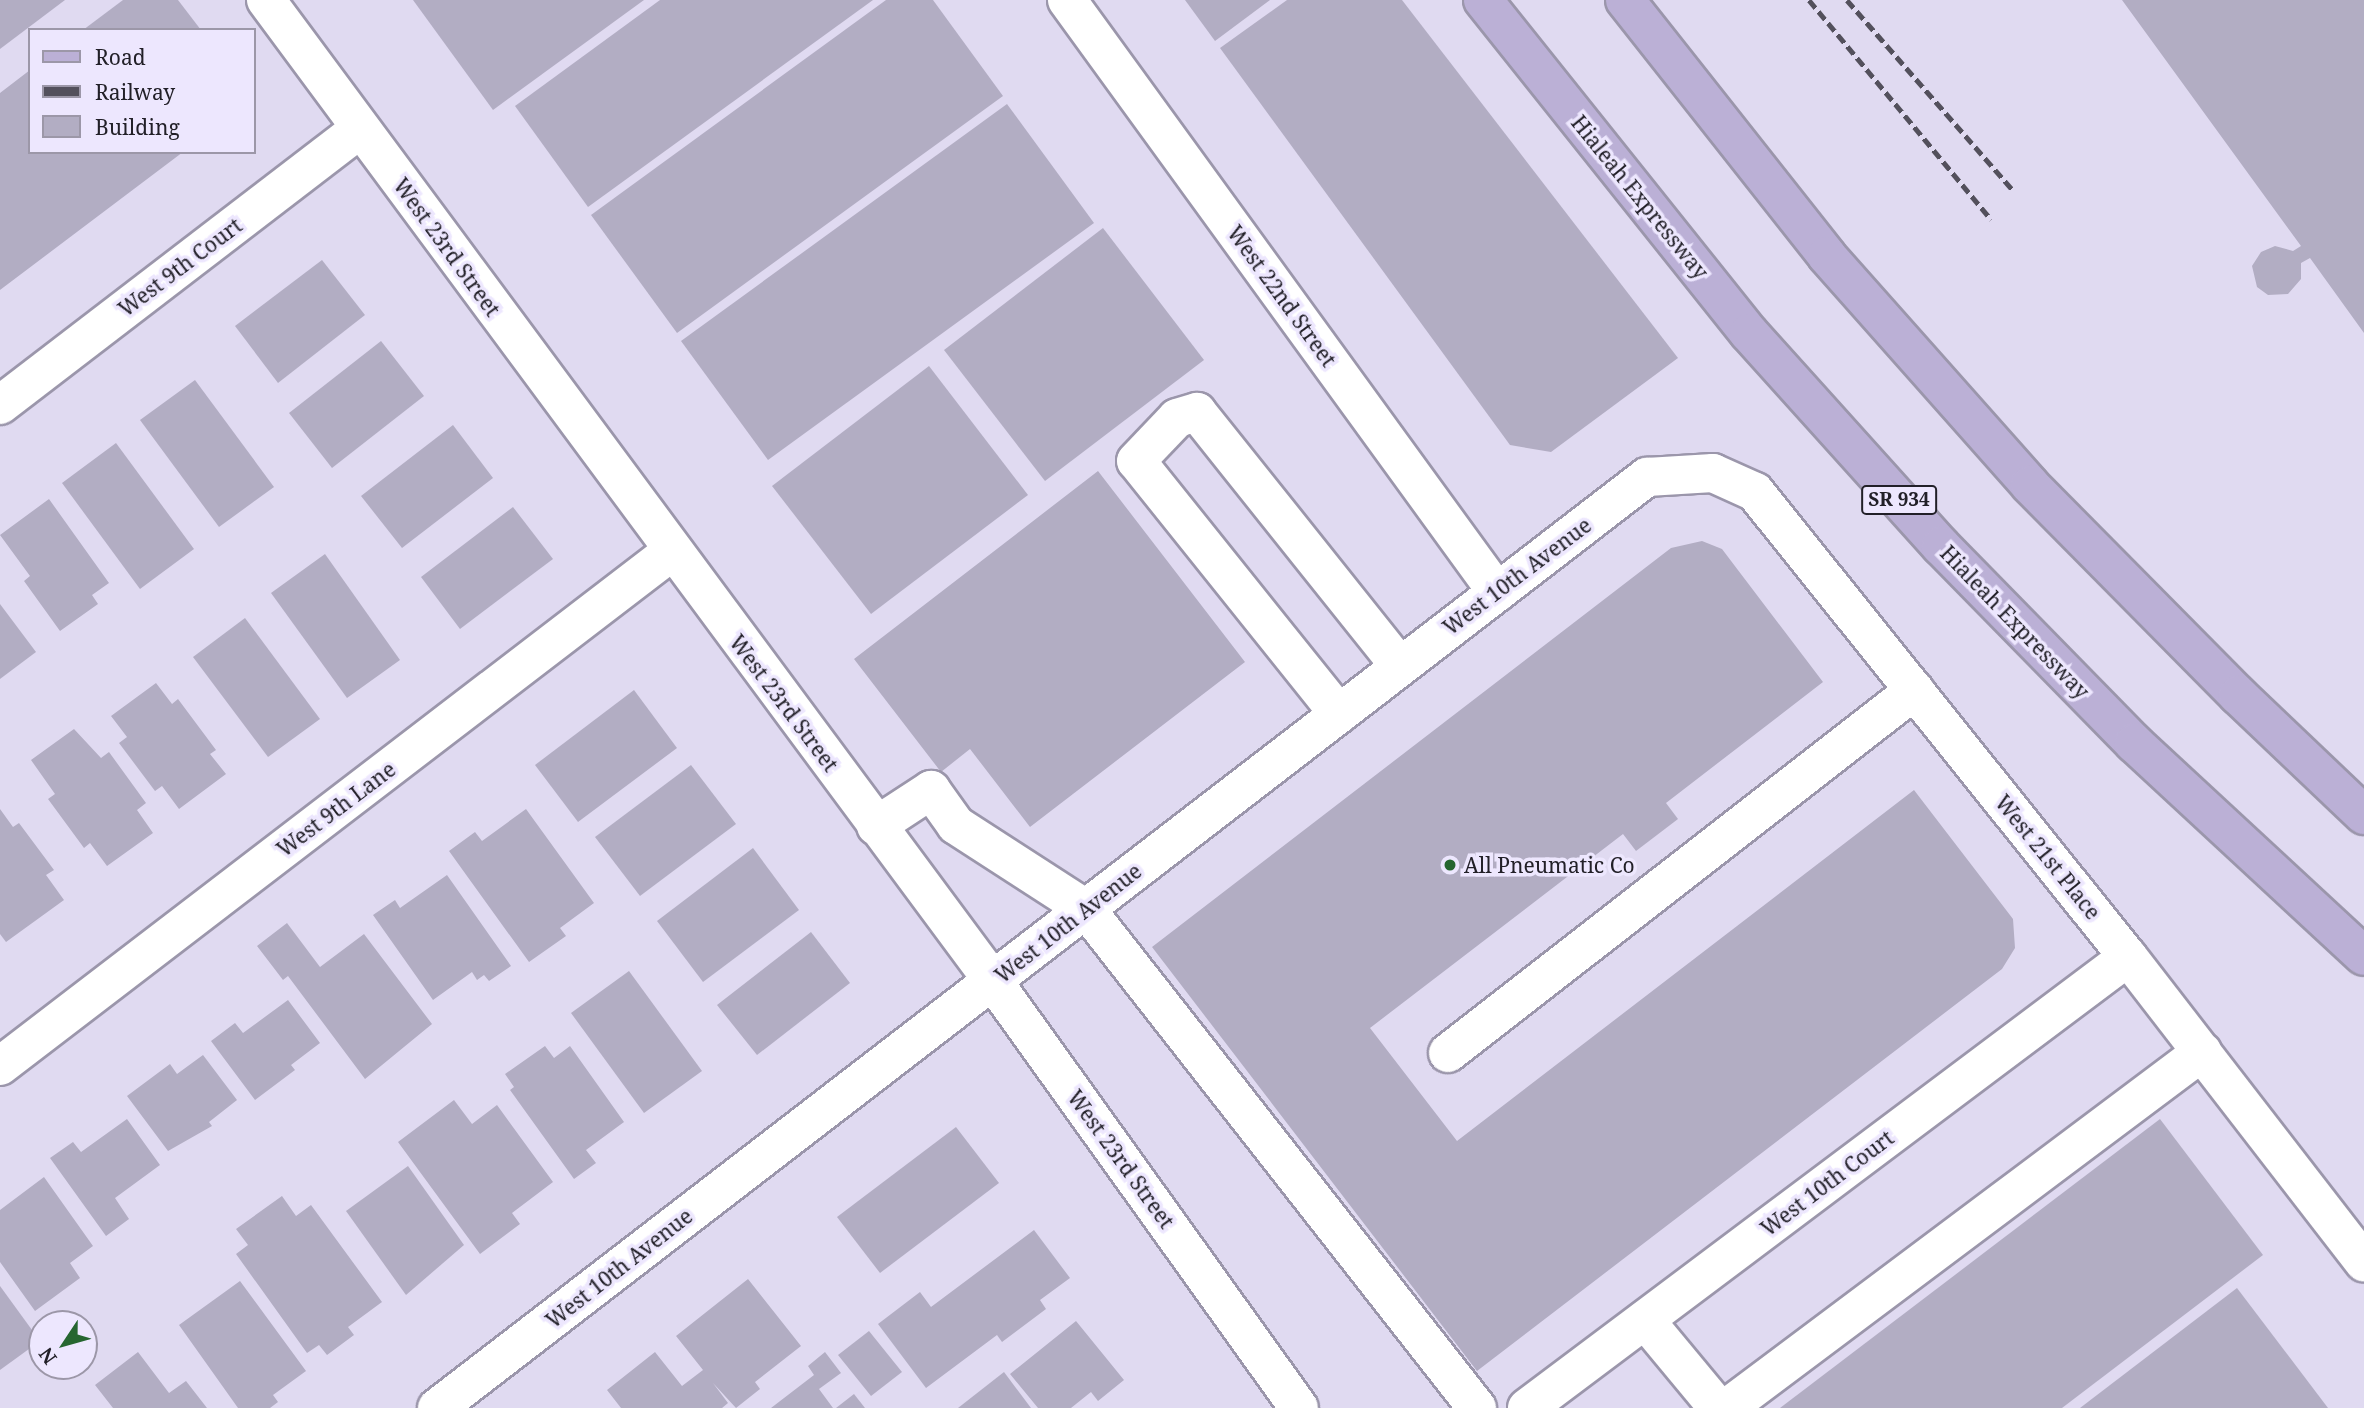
<!DOCTYPE html>
<style>
body{margin:0}
#map{position:relative;width:2364px;height:1408px;overflow:hidden;background:#e0daf1;font-family:"Noto Serif",serif}
div>[style]{position:absolute}
[style*='--x']{left:calc(var(--x)*1px);top:calc(var(--y)*1px);width:calc(var(--w)*1px);rotate:calc(var(--a)*1deg)}
.building>*{inset:0;background:#b2adc3}
.roads{filter:drop-shadow(2px 0 #9b96ab) drop-shadow(-2px 0 #9b96ab) drop-shadow(0 2px #9b96ab) drop-shadow(0 -2px #9b96ab)}
.minor>*{height:38px;margin:-19px;padding:0 19px;transform-origin:19px;border-radius:19px;background:#fff}
.major>*{height:38px;margin:-19px;padding:0 19px;transform-origin:19px;border-radius:19px;background:#bbb0d6}
.rail>*{height:5px;margin-top:-2.5px;transform-origin:0;background:repeating-linear-gradient(90deg,#53505c 0 10px,transparent 0 15px)}
.dots>*{width:19px;height:19px;translate:-50% -50%;box-sizing:border-box;border:4px solid #ede7fe;border-radius:50%}
span{translate:-50% -50%;white-space:nowrap;text-align:center;line-height:1.15;-webkit-text-stroke:7px #ede7fe;paint-order:stroke}
.shield-label span{padding:2px 5px;background:#ede7fe;border:2px solid;border-radius:5px;-webkit-text-stroke-width:0}
.shield-label{font-size:19px;color:#222028;font-weight:700}
.street-label{font-size:21px;color:#222028}
.poi-label{font-size:21px;color:#222028}
.left{translate:0 -50%;text-align:left}
.legend{position:absolute;left:28px;top:28px;width:228px;height:126px;box-sizing:border-box;background:#ede7fe;border:2px solid #9c97a8;margin:0;padding:9px 12px;list-style:none;font-size:21px;color:#222028}
.legend li{display:flex;align-items:center;gap:14px;height:35px}
.legend b{width:35px;border:2px solid #9c97a8}
.north{position:absolute;left:28px;top:1310px;width:70px;height:70px;box-sizing:border-box;background:#ede7fe;border:2px solid #9c97a8;border-radius:50%;rotate:234deg;font-size:19px;font-weight:700;line-height:28px;text-align:center;color:#222028}
.north::after{content:'';display:block;margin:auto;width:24px;height:32px;background:#266630;clip-path:polygon(50% 0,100% 100%,50% 72%,0 100%)}
</style>
<div id="map">
<div class="building">
<div style="clip-path:polygon(0 0,65px 0,0 49px)"></div>
<div style="clip-path:polygon(123px 0,178px 0,201px 30px,83px 30px)"></div>
<div style="clip-path:polygon(413px 0,644px 0,493px 110px)"></div>
<div style="clip-path:polygon(660px 0,873px 0,588px 207px,515px 106px)"></div>
<div style="clip-path:polygon(886px 0,933px 0,1003px 96px,677px 333px,591px 215px)"></div>
<div style="clip-path:polygon(1185px 0,1270px 0,1215px 41px)"></div>
<div style="clip-path:polygon(1287px 0,1402px 0,1678px 358px,1551px 452px,1510px 445px,1220px 48px)"></div>
<div style="clip-path:polygon(2122px 0,2364px 0,2364px 333px,2310px 258px,2301px 263px,2301px 279px,2288px 294px,2268px 295px,2257px 287px,2252px 266px,2261px 252px,2275px 246px,2293px 251px,2301px 246px)"></div>
<div style="clip-path:polygon(30px 70px,30px 152px,183px 152px,0 290px,0 93px)"></div>
<div style="clip-path:polygon(1007px 104px,1094px 223px,768px 460px,681px 341px)"></div>
<div style="clip-path:polygon(1103px 228px,1204px 360px,1045px 481px,944px 350px)"></div>
<div style="clip-path:polygon(322px 260px,365px 315px,278px 383px,235px 326px)"></div>
<div style="clip-path:polygon(381px 341px,424px 396px,332px 468px,289px 413px)"></div>
<div style="clip-path:polygon(929px 366px,1028px 495px,871px 614px,772px 486px)"></div>
<div style="clip-path:polygon(195px 380px,274px 487px,219px 527px,140px 420px)"></div>
<div style="clip-path:polygon(453px 425px,493px 478px,402px 548px,361px 496px)"></div>
<div style="clip-path:polygon(116px 443px,194px 549px,140px 589px,62px 483px)"></div>
<div style="clip-path:polygon(1098px 471px,1245px 662px,1030px 827px,970px 749px,941px 772px,854px 659px)"></div>
<div style="clip-path:polygon(49px 499px,109px 583px,92px 595px,98px 604px,60px 631px,24px 581px,30px 576px,0 535px)"></div>
<div style="clip-path:polygon(513px 507px,553px 559px,460px 629px,421px 577px)"></div>
<div style="clip-path:polygon(1702px 541px,1722px 549px,1823px 682px,1666px 803px,1678px 819px,1636px 851px,1623px 834px,1370px 1028px,1457px 1141px,1914px 790px,2013px 919px,2015px 948px,2002px 969px,1477px 1371px,1152px 947px,1671px 548px)"></div>
<div style="clip-path:polygon(325px 554px,400px 660px,347px 698px,271px 593px)"></div>
<div style="clip-path:polygon(0 604px,36px 652px,0 679px)"></div>
<div style="clip-path:polygon(245px 618px,320px 719px,268px 757px,193px 657px)"></div>
<div style="clip-path:polygon(156px 683px,172px 704px,178px 699px,216px 750px,210px 754px,226px 774px,179px 809px,162px 786px,155px 791px,119px 743px,127px 737px,111px 716px)"></div>
<div style="clip-path:polygon(634px 690px,677px 748px,578px 822px,535px 765px)"></div>
<div style="clip-path:polygon(74px 729px,101px 758px,109px 752px,146px 803px,137px 810px,153px 833px,107px 866px,90px 843px,84px 848px,48px 799px,55px 794px,31px 760px)"></div>
<div style="clip-path:polygon(691px 765px,736px 824px,640px 896px,595px 837px)"></div>
<div style="clip-path:polygon(0 809px,13px 827px,19px 823px,54px 870px,46px 875px,64px 900px,6px 942px,0 934px)"></div>
<div style="clip-path:polygon(526px 809px,594px 903px,560px 928px,566px 936px,529px 962px,449px 851px,475px 832px,482px 841px)"></div>
<div style="clip-path:polygon(753px 848px,799px 910px,703px 982px,657px 921px)"></div>
<div style="clip-path:polygon(447px 875px,511px 966px,489px 981px,484px 975px,477px 980px,472px 972px,433px 1000px,373px 915px,395px 900px,400px 908px)"></div>
<div style="clip-path:polygon(287px 923px,320px 967px,364px 934px,432px 1024px,365px 1079px,288px 976px,283px 980px,257px 946px)"></div>
<div style="clip-path:polygon(811px 932px,850px 983px,757px 1055px,717px 1005px)"></div>
<div style="clip-path:polygon(629px 971px,702px 1071px,644px 1113px,571px 1013px)"></div>
<div style="clip-path:polygon(288px 1000px,320px 1043px,291px 1065px,295px 1070px,255px 1100px,211px 1041px,235px 1023px,243px 1033px)"></div>
<div style="clip-path:polygon(545px 1046px,554px 1058px,570px 1046px,624px 1122px,586px 1150px,596px 1163px,574px 1179px,510px 1090px,514px 1087px,505px 1074px)"></div>
<div style="clip-path:polygon(203px 1055px,237px 1100px,209px 1122px,212px 1126px,168px 1151px,127px 1096px,170px 1064px,177px 1074px)"></div>
<div style="clip-path:polygon(454px 1100px,472px 1124px,497px 1105px,553px 1182px,512px 1213px,520px 1224px,480px 1254px,398px 1142px)"></div>
<div style="clip-path:polygon(127px 1119px,160px 1165px,115px 1198px,129px 1219px,106px 1236px,50px 1158px,73px 1142px,81px 1152px)"></div>
<div style="clip-path:polygon(2160px 1119px,2263px 1255px,2062px 1408px,1780px 1408px)"></div>
<div style="clip-path:polygon(956px 1127px,999px 1183px,880px 1273px,837px 1217px)"></div>
<div style="clip-path:polygon(408px 1166px,464px 1245px,406px 1295px,346px 1211px)"></div>
<div style="clip-path:polygon(44px 1177px,93px 1246px,70px 1263px,80px 1278px,35px 1311px,0 1262px,0 1210px)"></div>
<div style="clip-path:polygon(282px 1196px,296px 1216px,311px 1205px,382px 1302px,348px 1327px,354px 1335px,327px 1355px,319px 1345px,307px 1353px,236px 1254px,248px 1245px,236px 1229px)"></div>
<div style="clip-path:polygon(1034px 1230px,1070px 1278px,1040px 1300px,1046px 1309px,1002px 1342px,997px 1335px,926px 1388px,878px 1324px,920px 1292px,931px 1307px)"></div>
<div style="clip-path:polygon(748px 1279px,801px 1346px,755px 1382px,760px 1389px,736px 1408px,713px 1383px,728px 1403px,722px 1408px,621px 1408px,607px 1390px,655px 1352px,682px 1386px,703px 1370px,676px 1336px)"></div>
<div style="clip-path:polygon(240px 1281px,306px 1371px,273px 1395px,278px 1402px,270px 1408px,238px 1408px,179px 1325px)"></div>
<div style="clip-path:polygon(0 1286px,40px 1341px,0 1370px)"></div>
<div style="clip-path:polygon(2237px 1288px,2328px 1408px,2080px 1408px)"></div>
<div style="clip-path:polygon(1076px 1321px,1124px 1380px,1098px 1401px,1091px 1392px,1071px 1408px,1038px 1408px,1010px 1374px)"></div>
<div style="clip-path:polygon(869px 1331px,902px 1372px,871px 1396px,838px 1355px)"></div>
<div style="clip-path:polygon(138px 1352px,169px 1393px,186px 1381px,207px 1408px,113px 1408px,95px 1385px)"></div>
<div style="clip-path:polygon(825px 1352px,841px 1373px,819px 1389px,833px 1408px,771px 1408px,814px 1375px,808px 1366px)"></div>
<div style="clip-path:polygon(1004px 1372px,1031px 1408px,958px 1408px)"></div>
<div style="clip-path:polygon(854px 1394px,865px 1408px,836px 1408px)"></div>
</div>
<div class="roads">
<div class="minor">
<div style="--x:266;--y:0;--w:1221;--a:53.46"></div>
<div style="--x:993;--y:981;--w:525;--a:54.37"></div>
<div style="--x:1067;--y:0;--w:732;--a:54.01"></div>
<div style="--x:0;--y:405;--w:454;--a:-37.5"></div>
<div style="--x:1339;--y:714;--w:324;--a:-128.7"></div>
<div style="--x:1136;--y:461;--w:59;--a:-46.4"></div>
<div style="--x:1177;--y:418;--w:21;--a:-17"></div>
<div style="--x:1197;--y:412;--w:325;--a:51.4"></div>
<div style="--x:876;--y:826;--w:66;--a:-33.2"></div>
<div style="--x:931;--y:790;--w:43;--a:54.5"></div>
<div style="--x:956;--y:825;--w:155;--a:32.9"></div>
<div style="--x:1086;--y:909;--w:634;--a:51.92"></div>
<div style="--x:1448;--y:1053;--w:591;--a:-37.86"></div>
<div style="--x:0;--y:1066;--w:845;--a:-37.45"></div>
<div style="--x:1645;--y:1320;--w:114;--a:50.3"></div>
<div style="--x:437;--y:1408;--w:1527;--a:-37.58"></div>
<div style="--x:1647;--y:477;--w:66;--a:-3.5"></div>
<div style="--x:1713;--y:473;--w:46;--a:24.3"></div>
<div style="--x:1755;--y:492;--w:596;--a:51.27"></div>
<div style="--x:2128;--y:957;--w:386;--a:52.3"></div>
<div style="--x:1527;--y:1408;--w:751;--a:-36.89"></div>
<div style="--x:1727;--y:1408;--w:594;--a:-36.85"></div>
</div>
<div class="major">
<div style="--x:1483;--y:0;--w:426;--a:51.4"></div>
<div style="--x:1749;--y:333;--w:287;--a:48"></div>
<div style="--x:1941;--y:546;--w:276;--a:45.6"></div>
<div style="--x:2134;--y:743;--w:313;--a:42.8"></div>
<div style="--x:1625;--y:0;--w:326;--a:51.7"></div>
<div style="--x:1827;--y:256;--w:306;--a:48.4"></div>
<div style="--x:2030;--y:485;--w:296;--a:45.3"></div>
<div style="--x:2238;--y:695;--w:174;--a:43.6"></div>
</div>
</div>
<div class="rail">
<div style="--x:1809;--y:0;--w:285;--a:50.3"></div>
<div style="--x:1847;--y:0;--w:252;--a:48.9"></div>
</div>
<div class="dots">
<div style="left:1450px;top:865px;background:#266630"></div>
</div>
<div class="shield-label">
<span style="left:1899px;top:500px">SR 934</span>
</div>
<div class="street-label">
<span style="left:1640px;top:197px;rotate:51deg">Hialeah Expressway</span>
<span style="left:447px;top:247px;rotate:54deg">West 23rd Street</span>
<span style="left:180px;top:267px;rotate:-37deg">West 9th Court</span>
<span style="left:1282px;top:296px;rotate:54deg">West 22nd Street</span>
<span style="left:1517px;top:576px;rotate:-37deg">West 10th Avenue</span>
<span style="left:2015px;top:622px;rotate:46deg">Hialeah Expressway</span>
<span style="left:784px;top:703px;rotate:53deg">West 23rd Street</span>
<span style="left:336px;top:809px;rotate:-37deg">West 9th Lane</span>
<span style="left:2048px;top:857px;rotate:51deg">West 21st Place</span>
<span style="left:1068px;top:923px;rotate:-38deg">West 10th Avenue</span>
<span style="left:1121px;top:1159px;rotate:54deg">West 23rd Street</span>
<span style="left:1827px;top:1183px;rotate:-37deg">West 10th Court</span>
<span style="left:619px;top:1268px;rotate:-38deg">West 10th Avenue</span>
</div>
<div class="poi-label">
<span class="left" style="left:1464px;top:865px">All Pneumatic Co</span>
</div>
<ul class="legend">
<li><b style="height:9px;background:#bbb0d6"></b>Road</li>
<li><b style="height:9px;background:#53505c"></b>Railway</li>
<li><b style="height:19px;background:#b2adc3"></b>Building</li>
</ul>
<div class="north">N</div>
</div>
